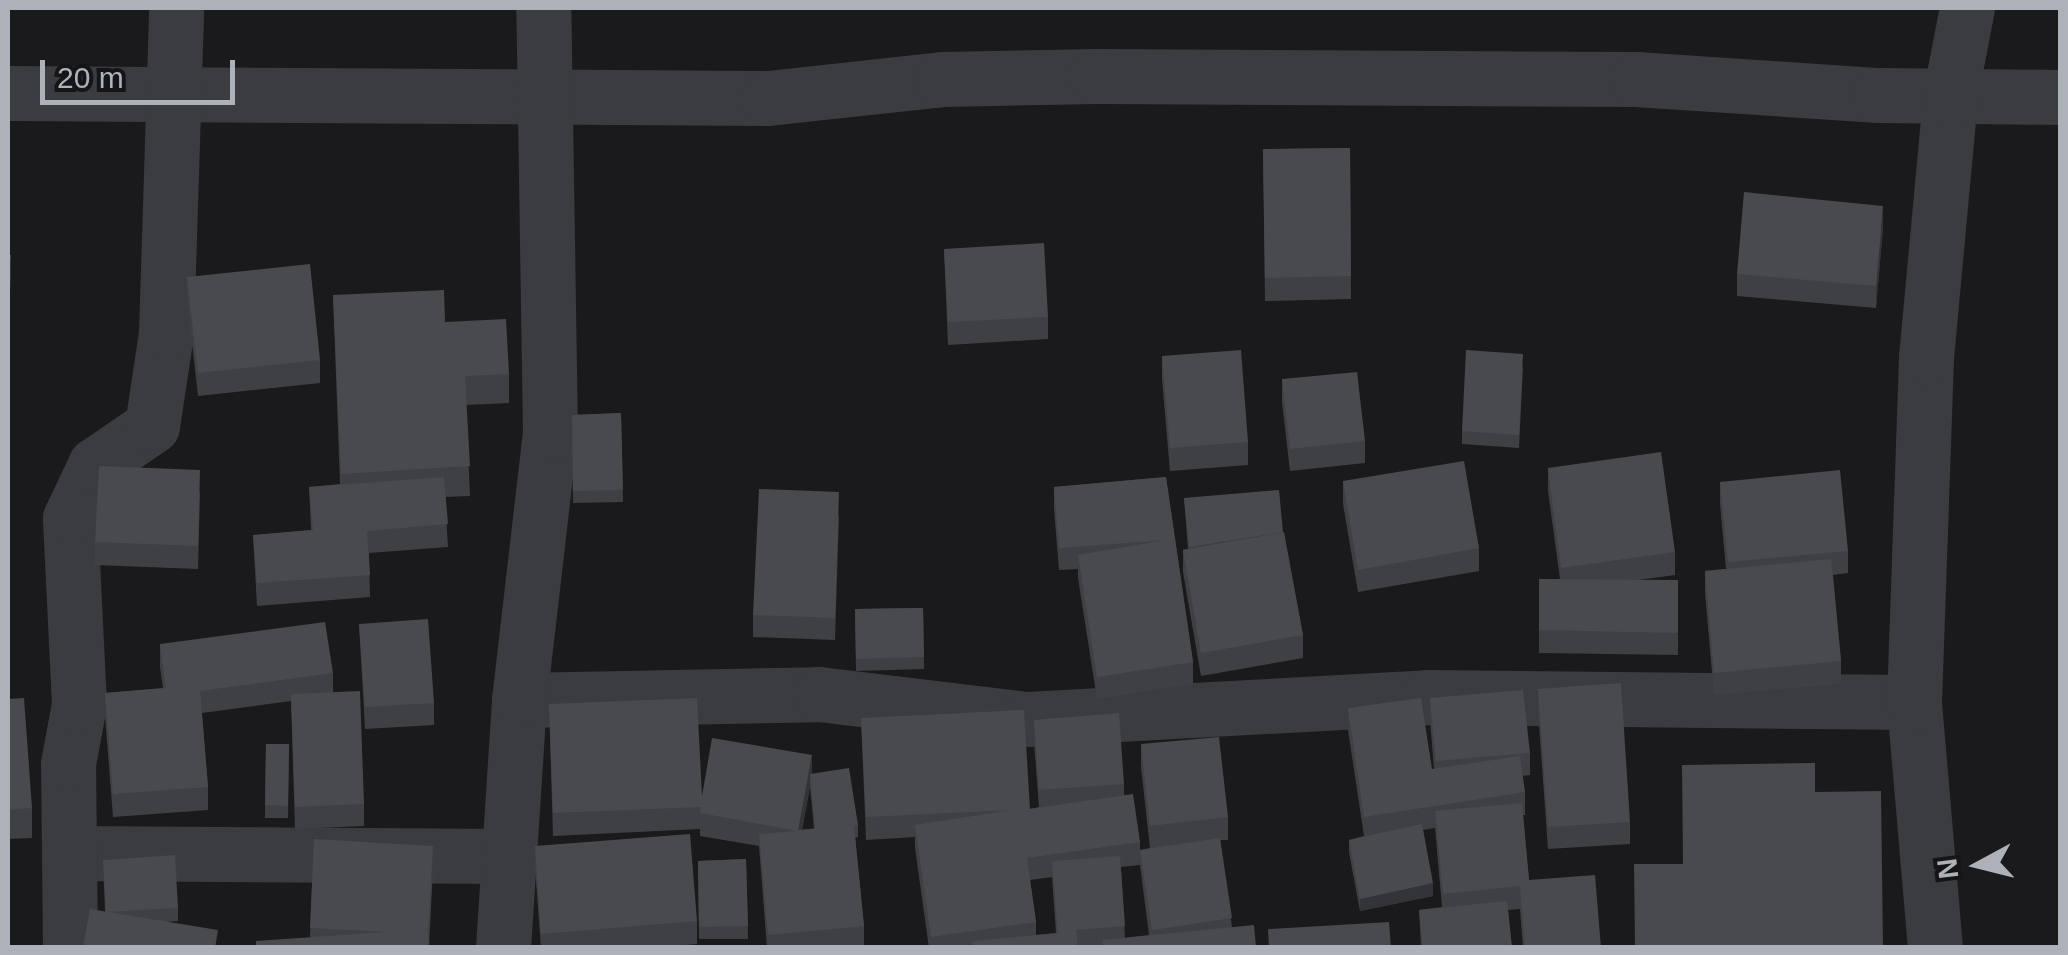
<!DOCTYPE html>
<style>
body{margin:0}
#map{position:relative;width:2068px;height:955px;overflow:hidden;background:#1a1a1c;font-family:Helvetica,sans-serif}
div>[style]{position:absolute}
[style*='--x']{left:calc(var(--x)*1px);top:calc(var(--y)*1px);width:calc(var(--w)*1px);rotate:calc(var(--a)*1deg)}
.minor>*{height:55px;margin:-27.5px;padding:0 27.5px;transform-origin:27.5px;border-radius:27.5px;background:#3b3c40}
.wall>*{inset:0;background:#3f4043}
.shaded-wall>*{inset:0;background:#333437}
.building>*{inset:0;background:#494a4e}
span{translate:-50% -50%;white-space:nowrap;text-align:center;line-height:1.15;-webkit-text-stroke:10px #151517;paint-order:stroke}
.frame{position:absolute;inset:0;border:10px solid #adb2ba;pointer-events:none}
.north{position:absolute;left:1928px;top:815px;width:100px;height:100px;-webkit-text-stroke:8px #151517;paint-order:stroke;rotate:263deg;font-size:28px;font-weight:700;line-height:40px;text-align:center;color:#adb2ba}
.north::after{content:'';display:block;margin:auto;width:35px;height:45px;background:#adb2ba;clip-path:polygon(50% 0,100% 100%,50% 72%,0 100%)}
.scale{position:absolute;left:40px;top:60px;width:195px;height:45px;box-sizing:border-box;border:5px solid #adb2ba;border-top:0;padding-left:12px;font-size:30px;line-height:35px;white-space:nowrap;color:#adb2ba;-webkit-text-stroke:8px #151517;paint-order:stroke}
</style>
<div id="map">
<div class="minor">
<div style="--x:8;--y:93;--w:760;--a:0.38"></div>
<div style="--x:768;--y:98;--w:175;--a:-6.2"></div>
<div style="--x:942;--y:79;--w:155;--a:-1.1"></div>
<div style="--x:1097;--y:76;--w:539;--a:0.32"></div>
<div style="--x:1636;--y:79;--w:243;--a:3.8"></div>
<div style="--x:1878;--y:95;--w:182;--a:0.6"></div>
<div style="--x:519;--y:700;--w:300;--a:-1.1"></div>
<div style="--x:819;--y:694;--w:209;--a:6.9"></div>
<div style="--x:1027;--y:719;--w:401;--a:-3.1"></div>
<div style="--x:1427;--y:697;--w:487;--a:0.6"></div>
<div style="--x:70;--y:853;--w:439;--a:0.4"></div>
<div style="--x:70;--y:948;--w:184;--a:-90.6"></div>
<div style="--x:68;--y:764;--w:61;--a:-79.6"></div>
<div style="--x:79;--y:704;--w:186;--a:-92.8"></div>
<div style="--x:70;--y:518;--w:59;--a:-64.7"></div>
<div style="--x:95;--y:465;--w:69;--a:-34.4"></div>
<div style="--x:152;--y:426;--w:94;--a:-81.4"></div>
<div style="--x:166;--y:333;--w:325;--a:-88.2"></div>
<div style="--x:503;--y:948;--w:249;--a:-86.3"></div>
<div style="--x:519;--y:700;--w:270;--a:-83.4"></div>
<div style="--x:550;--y:432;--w:424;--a:-90.9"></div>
<div style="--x:1935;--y:948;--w:247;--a:-94.9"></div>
<div style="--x:1914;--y:702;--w:345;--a:-88"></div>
<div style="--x:1926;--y:357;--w:262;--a:-84.7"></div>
<div style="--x:1950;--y:96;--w:90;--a:-79.1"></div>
</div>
<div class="wall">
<div style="clip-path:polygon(1350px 148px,1351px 299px,1265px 301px,1263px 149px)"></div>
<div style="clip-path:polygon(1883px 228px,1876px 308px,1737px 296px,1737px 274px)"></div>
<div style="clip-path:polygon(944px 249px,1048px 317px,1048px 339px,948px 345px)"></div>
<div style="clip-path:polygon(187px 277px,320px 360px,320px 383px,198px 396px,187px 299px)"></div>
<div style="clip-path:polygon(333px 295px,445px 322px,509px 374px,509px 403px,466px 405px,470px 496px,445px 497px,448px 547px,369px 553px,370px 597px,257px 606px,253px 535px,311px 530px,309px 487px,340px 484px)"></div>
<div style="clip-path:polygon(1162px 356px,1248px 442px,1248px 465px,1170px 471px,1162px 379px)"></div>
<div style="clip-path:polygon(1523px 367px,1519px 448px,1462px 444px,1462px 431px)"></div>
<div style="clip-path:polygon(1282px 379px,1365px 441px,1365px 463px,1290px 471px,1282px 402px)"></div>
<div style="clip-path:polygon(621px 413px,623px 502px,573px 503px,572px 415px)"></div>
<div style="clip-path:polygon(1548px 468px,1675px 552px,1675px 575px,1638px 580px,1678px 580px,1678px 655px,1539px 653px,1539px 579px,1560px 579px,1548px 491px)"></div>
<div style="clip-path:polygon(1166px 477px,1193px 662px,1193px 684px,1097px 699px,1078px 578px,1078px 569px,1059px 570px,1054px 509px,1054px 487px)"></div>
<div style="clip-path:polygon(1343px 481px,1479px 548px,1479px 571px,1358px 592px,1343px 504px)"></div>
<div style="clip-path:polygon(1720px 482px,1848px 551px,1848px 573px,1833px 575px,1841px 661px,1841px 684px,1714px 695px,1705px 593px,1705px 571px,1726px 569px,1720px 504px)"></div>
<div style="clip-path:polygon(200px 492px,198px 569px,95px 565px,95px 542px)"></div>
<div style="clip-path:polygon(1184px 498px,1283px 532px,1303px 635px,1303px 658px,1201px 676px,1183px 572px,1183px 550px,1188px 549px)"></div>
<div style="clip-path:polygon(839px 515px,835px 640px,753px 637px,753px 615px)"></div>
<div style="clip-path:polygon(923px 608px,924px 669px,856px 671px,855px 609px)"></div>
<div style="clip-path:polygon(359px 624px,434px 703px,434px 725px,365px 729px)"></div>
<div style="clip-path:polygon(160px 644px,333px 673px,333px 692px,364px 804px,364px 826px,295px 829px,291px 701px,202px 713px,208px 787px,208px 810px,113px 817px,105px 716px,105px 693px,163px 688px,160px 667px)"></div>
<div style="clip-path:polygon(1538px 689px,1630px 822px,1630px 844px,1548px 849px,1538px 711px)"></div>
<div style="clip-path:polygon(1430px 698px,1530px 753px,1530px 775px,1522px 776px,1525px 792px,1525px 815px,1523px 815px,1529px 880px,1601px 948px,1523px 948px,1520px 909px,1508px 910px,1512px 948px,1421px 948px,1419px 910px,1442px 907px,1435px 828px,1423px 830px,1433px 896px,1360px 911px,1349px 852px,1349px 840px,1364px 836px,1348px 730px,1348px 708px,1432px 769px,1434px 769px,1430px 720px)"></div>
<div style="clip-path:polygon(8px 699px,32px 808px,32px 838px,8px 839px)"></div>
<div style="clip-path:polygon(evenodd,549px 704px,702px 796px,812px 774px,858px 825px,858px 837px,855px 838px,864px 926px,864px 948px,767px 948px,759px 846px,700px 836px,700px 829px,553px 836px,549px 704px,810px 787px,814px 829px,802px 830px,810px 787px)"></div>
<div style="clip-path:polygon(evenodd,861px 718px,1030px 809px,1039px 807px,1034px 743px,1034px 720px,1124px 784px,1124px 795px,1140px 842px,1140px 850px,1150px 848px,1141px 767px,1141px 744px,1228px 817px,1228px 840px,1220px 840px,1232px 927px,1256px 948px,929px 948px,915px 848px,915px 837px,866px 840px,861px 718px,1140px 865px,1149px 935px,1125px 938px,1121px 867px,1140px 865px,861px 718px,1052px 877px,1056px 933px,1036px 935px,1036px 922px,1030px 880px,1052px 877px)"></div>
<div style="clip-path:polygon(266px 744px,289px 744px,288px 818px,265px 818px)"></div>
<div style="clip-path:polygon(314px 839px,433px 869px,429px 948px,310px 937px)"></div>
<div style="clip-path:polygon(535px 846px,697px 921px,697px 944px,652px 948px,541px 948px,535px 868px)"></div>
<div style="clip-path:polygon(746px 859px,748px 939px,699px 939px,698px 861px)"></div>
<div style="clip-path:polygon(103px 860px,178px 908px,178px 921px,165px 922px,218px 948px,105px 912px)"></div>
</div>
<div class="shaded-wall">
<div style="clip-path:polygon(1883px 206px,1883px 228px,1876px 308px,1876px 286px)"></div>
<div style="clip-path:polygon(11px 255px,11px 278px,8px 327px,8px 304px)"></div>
<div style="clip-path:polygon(812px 755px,812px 778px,810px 774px,810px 786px,798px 853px,798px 830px)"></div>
<div style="clip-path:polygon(1433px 883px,1433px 896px,1360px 911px,1360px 899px)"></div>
</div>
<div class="building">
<div style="clip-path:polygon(1350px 148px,1351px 276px,1265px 278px,1263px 149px)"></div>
<div style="clip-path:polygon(1744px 192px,1883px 206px,1876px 286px,1737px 274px)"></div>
<div style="clip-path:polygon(1044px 243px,1048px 317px,948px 322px,944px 249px)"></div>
<div style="clip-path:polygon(8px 255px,11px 255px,8px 304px)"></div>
<div style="clip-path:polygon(310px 264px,320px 360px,198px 373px,187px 277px)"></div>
<div style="clip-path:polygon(444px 290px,445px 322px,506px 319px,509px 374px,465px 376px,470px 466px,341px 474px,333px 295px)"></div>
<div style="clip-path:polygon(1241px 350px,1248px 442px,1170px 448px,1162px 356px)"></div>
<div style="clip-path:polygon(1466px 350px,1523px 354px,1519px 435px,1462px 431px)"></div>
<div style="clip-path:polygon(1357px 372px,1365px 441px,1290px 449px,1282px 379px)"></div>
<div style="clip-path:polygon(621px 413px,623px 490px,573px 491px,572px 415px)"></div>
<div style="clip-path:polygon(1661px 452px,1675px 552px,1561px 568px,1548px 468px)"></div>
<div style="clip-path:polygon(1464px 461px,1479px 548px,1358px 570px,1343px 481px)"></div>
<div style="clip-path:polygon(99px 466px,200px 470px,198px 546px,95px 542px)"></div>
<div style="clip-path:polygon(1840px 470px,1848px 551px,1728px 562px,1720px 482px)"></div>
<div style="clip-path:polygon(444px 477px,448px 524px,367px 531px,370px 575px,257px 583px,253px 535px,313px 530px,309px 487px)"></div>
<div style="clip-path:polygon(1166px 477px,1193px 662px,1097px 677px,1078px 555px,1166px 540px,1059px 548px,1054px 487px)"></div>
<div style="clip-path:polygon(759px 489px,839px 492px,835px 618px,753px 615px)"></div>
<div style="clip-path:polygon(1279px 490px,1283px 532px,1189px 547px,1184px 498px)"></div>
<div style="clip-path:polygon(1284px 532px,1303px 635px,1201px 653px,1183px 550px)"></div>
<div style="clip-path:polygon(1831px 559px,1841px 661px,1714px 673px,1705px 571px)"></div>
<div style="clip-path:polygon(1539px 579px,1678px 580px,1678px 633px,1539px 630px)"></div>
<div style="clip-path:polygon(923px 608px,924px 657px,856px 659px,855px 609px)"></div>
<div style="clip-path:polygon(428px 619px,434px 703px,365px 707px,359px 624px)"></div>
<div style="clip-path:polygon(325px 622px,333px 673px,200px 691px,208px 787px,113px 794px,105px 693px,166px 688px,160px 644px)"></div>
<div style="clip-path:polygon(1621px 683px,1630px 822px,1548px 827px,1538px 689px)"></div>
<div style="clip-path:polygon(1523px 690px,1530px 753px,1436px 761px,1430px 698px)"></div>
<div style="clip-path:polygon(360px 691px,364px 804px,295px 807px,291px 694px)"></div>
<div style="clip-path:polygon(24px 698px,32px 808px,8px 810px,8px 699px)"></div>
<div style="clip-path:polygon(697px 698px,702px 796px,712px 738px,812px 755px,798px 830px,854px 825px,864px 926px,768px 935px,759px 834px,798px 831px,700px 813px,701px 807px,553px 813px,549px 704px)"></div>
<div style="clip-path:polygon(1421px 698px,1432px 769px,1520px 756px,1525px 792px,1364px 817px,1348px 708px)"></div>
<div style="clip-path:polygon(1024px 710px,1030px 809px,1133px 794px,1140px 842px,1027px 858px,1036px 922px,931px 937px,915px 825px,1012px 810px,866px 817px,861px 718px)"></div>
<div style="clip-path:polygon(1119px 713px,1124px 784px,1039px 790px,1034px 720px)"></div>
<div style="clip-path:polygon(1219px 737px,1228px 817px,1150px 826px,1141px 744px)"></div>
<div style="clip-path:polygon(266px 744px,289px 744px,288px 806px,265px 805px)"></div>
<div style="clip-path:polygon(1815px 763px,1815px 792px,1881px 791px,1883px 948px,1635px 948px,1634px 864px,1683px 864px,1682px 765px)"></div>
<div style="clip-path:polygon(849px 768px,858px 825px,815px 829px,810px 774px)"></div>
<div style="clip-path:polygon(1522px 803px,1529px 880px,1595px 875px,1601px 948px,1525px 948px,1520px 886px,1443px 894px,1435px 811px)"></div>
<div style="clip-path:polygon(1422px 824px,1433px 883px,1360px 899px,1349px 840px)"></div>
<div style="clip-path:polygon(690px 834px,697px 921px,541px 934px,535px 846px)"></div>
<div style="clip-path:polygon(1220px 838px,1232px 918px,1152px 930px,1140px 850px)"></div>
<div style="clip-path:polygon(314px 839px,433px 846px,428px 934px,428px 929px,389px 932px,310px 928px)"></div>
<div style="clip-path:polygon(175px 855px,178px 908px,106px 912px,103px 860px)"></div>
<div style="clip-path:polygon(1120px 856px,1125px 926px,1076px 930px,1078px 948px,973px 948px,972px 941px,1058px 933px,1052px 861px)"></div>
<div style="clip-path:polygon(746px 859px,748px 926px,699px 927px,698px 861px)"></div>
<div style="clip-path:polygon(1507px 901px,1512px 948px,1423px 948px,1419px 910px)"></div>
<div style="clip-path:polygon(90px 909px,218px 930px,215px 948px,83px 948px)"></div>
<div style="clip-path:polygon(1389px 922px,1391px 948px,1269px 948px,1268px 929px)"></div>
<div style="clip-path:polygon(1254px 925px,1256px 948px,1103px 948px,1102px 940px)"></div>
<div style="clip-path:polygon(428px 929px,429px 948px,256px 948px,256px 941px)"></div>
</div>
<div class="frame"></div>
<div class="north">N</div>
<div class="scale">20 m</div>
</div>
